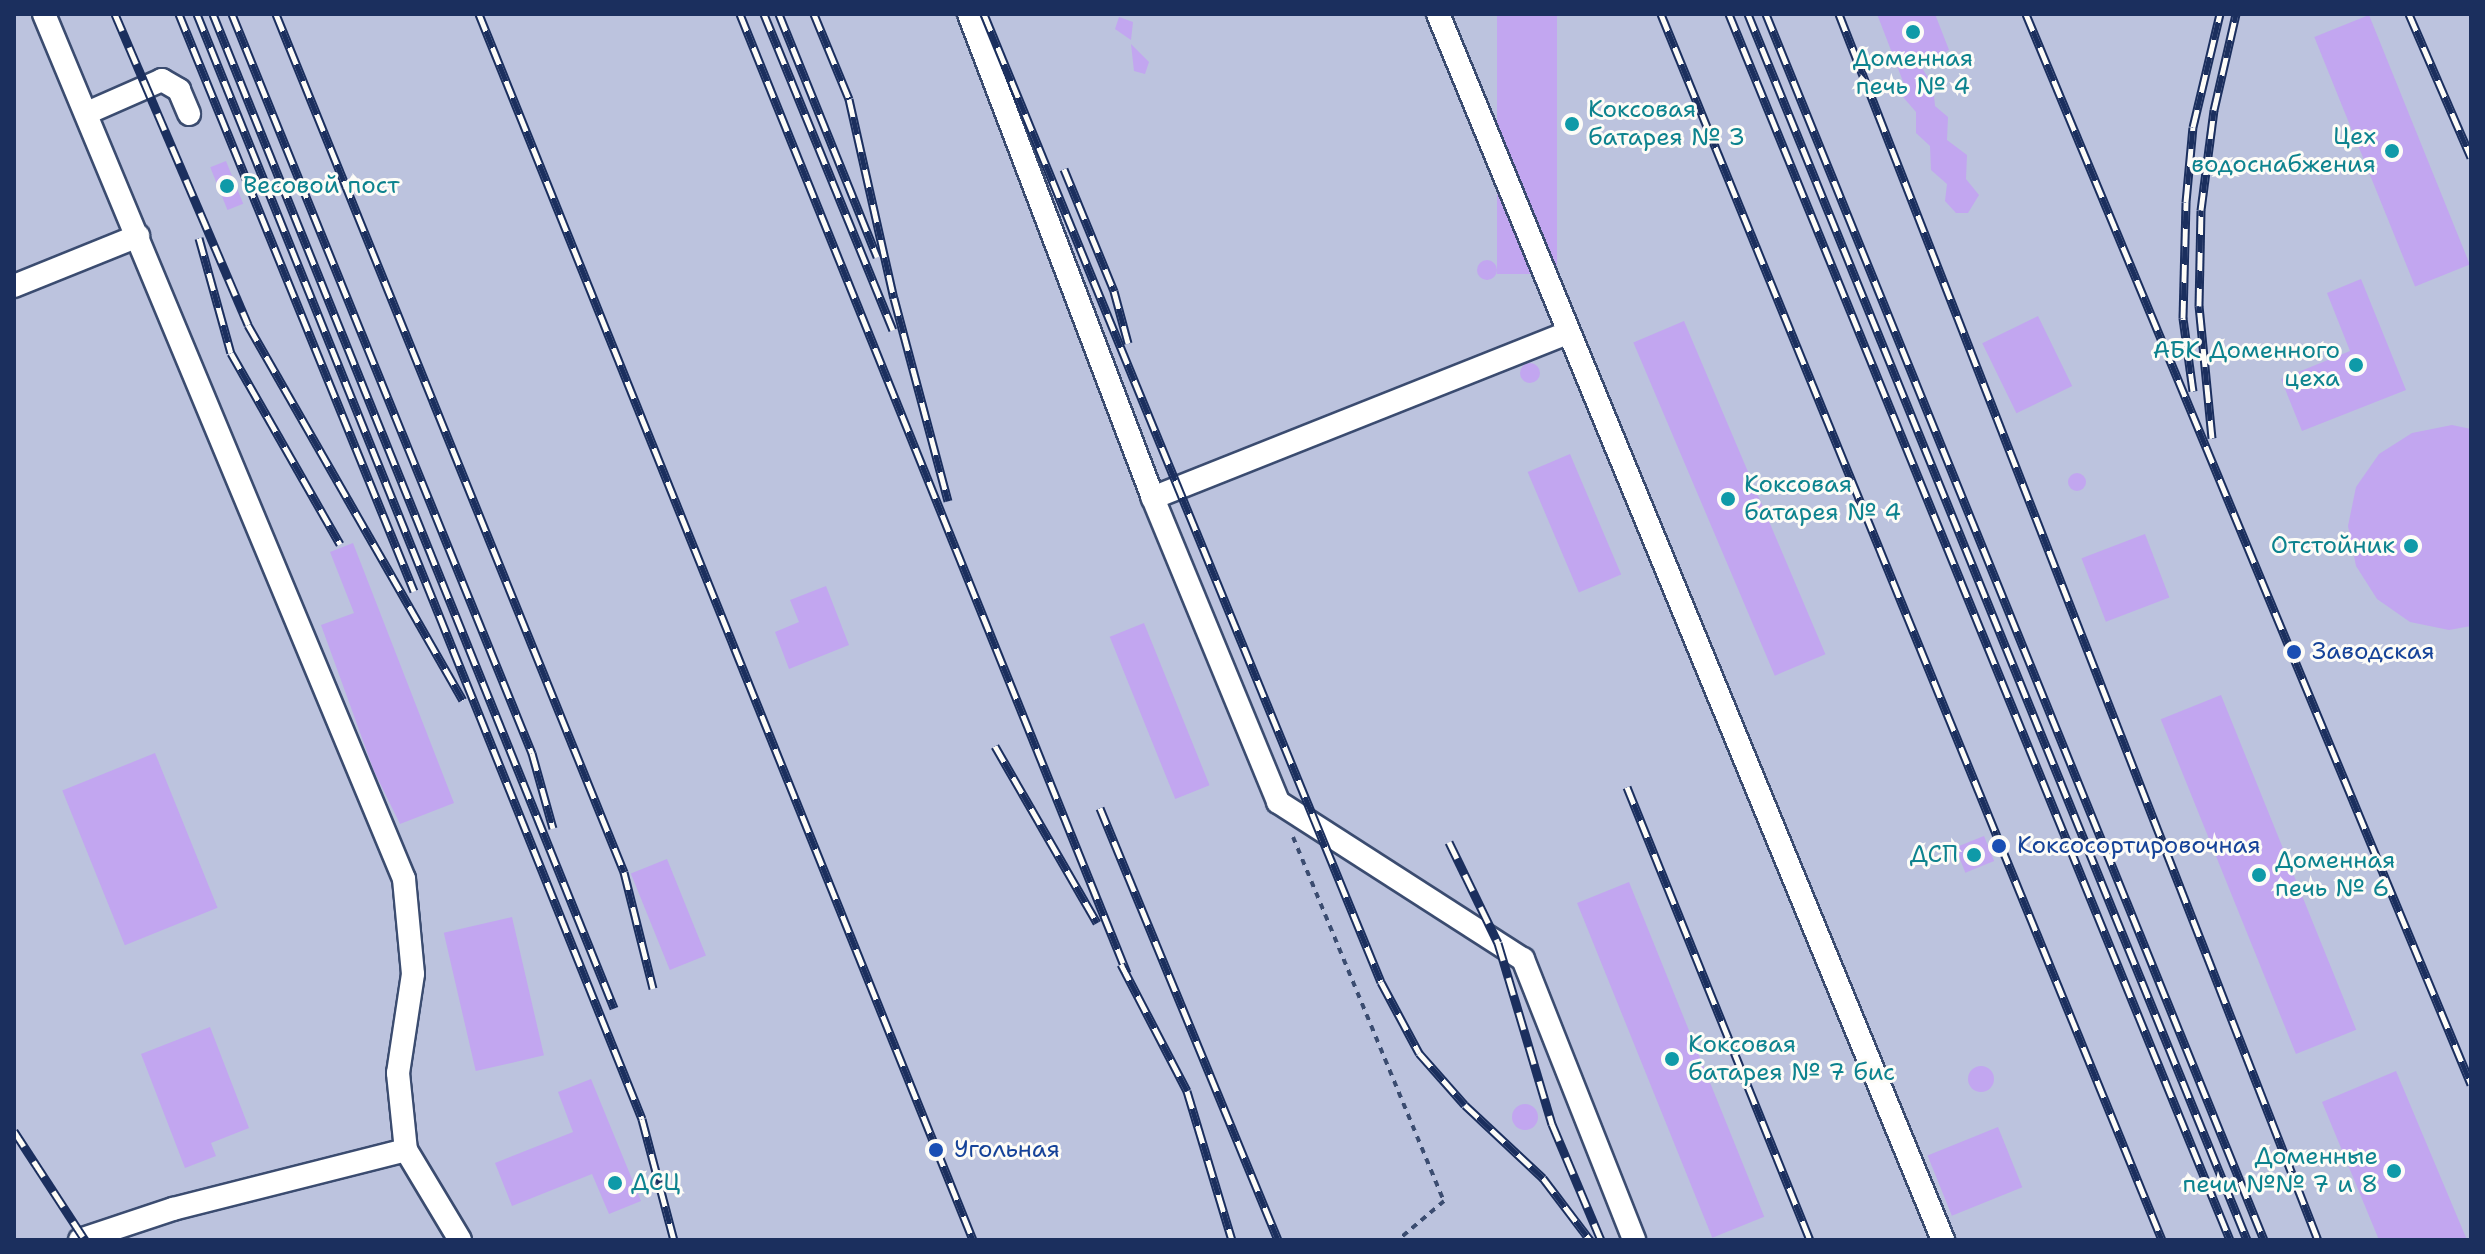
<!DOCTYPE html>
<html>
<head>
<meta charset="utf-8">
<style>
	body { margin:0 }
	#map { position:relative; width:2485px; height:1254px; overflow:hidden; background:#f2edd8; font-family:"Shantell Sans",sans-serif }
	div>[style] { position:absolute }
	.industrial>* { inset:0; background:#bcc3de; transform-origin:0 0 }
	.building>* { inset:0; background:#c2a6f0; transform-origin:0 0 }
	.round { border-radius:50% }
	.path>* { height:4px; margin-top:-2px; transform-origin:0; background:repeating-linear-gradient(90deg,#3b4c70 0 6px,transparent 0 12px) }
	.roads { filter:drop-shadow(2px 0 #3b4c70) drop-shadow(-2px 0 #3b4c70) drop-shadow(0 2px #3b4c70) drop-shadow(0 -2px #3b4c70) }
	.minor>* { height:22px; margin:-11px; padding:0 11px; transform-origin:11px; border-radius:11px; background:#fff }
	.rail>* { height:9px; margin-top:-4.5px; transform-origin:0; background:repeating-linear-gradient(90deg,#fdfcf7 0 18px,#1b2f5e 0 36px); box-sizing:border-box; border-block:2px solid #1b2f5e }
	.dots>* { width:22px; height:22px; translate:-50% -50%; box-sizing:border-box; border:4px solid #fdfcf7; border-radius:50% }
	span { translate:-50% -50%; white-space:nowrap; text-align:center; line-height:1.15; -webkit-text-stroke:6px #fdfcf7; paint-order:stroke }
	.culture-label { font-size:24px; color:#0d838f }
	.left { translate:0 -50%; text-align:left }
	.right { translate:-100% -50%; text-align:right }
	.transit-label { font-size:24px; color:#164399 }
	.frame { position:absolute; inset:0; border:16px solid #1b2f5e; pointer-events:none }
</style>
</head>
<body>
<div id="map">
	<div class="industrial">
		<i style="left:14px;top:14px;width:2457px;height:1226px"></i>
	</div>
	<div class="building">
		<i style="left:1497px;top:14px;width:60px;height:260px"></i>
		<i style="clip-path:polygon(1877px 14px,1935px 14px,1949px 50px,1920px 65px,1933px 85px,1935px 106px,1948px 117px,1947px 140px,1967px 155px,1966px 179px,1979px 195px,1968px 213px,1956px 213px,1945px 201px,1947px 184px,1931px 170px,1930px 146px,1916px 133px,1916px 112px,1903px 97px,1904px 84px)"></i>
		<i style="left:2369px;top:15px;width:269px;height:59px;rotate:68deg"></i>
		<i style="clip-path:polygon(1119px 17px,1133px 22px,1131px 40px,1115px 29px)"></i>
		<i style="clip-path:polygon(1131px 44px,1149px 62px,1145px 74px,1134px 71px)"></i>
		<i style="left:226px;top:161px;width:46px;height:17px;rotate:68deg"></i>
		<i class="round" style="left:1477px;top:260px;width:20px;height:20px"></i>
		<i style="clip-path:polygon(2361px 279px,2406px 390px,2302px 431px,2281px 379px,2350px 351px,2327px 293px)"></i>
		<i style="left:2038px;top:316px;width:78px;height:62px;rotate:64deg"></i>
		<i style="left:1684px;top:321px;width:362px;height:55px;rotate:67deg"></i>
		<i class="round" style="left:1520px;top:363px;width:20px;height:20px"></i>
		<i style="clip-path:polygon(2452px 425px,2471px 429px,2471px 626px,2449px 630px,2410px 622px,2377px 599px,2356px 566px,2348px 526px,2356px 487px,2379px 454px,2412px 433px)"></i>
		<i style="left:1570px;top:454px;width:131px;height:46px;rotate:67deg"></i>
		<i class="round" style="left:2068px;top:473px;width:18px;height:18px"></i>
		<i style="left:2145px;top:534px;width:68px;height:68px;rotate:69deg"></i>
		<i style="clip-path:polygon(353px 543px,454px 803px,400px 824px,374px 771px,321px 625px,354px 613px,330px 552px)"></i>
		<i style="clip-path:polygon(826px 586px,849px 645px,789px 669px,775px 632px,799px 622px,790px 600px)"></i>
		<i style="left:1144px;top:623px;width:175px;height:37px;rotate:68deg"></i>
		<i style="left:2221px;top:695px;width:361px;height:65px;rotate:68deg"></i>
		<i style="left:155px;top:753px;width:167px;height:100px;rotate:68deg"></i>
		<i style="left:1984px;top:836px;width:27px;height:31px;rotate:68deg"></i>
		<i style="left:667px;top:859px;width:104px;height:39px;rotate:68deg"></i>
		<i style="left:1629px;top:882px;width:361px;height:56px;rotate:68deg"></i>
		<i style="left:512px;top:917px;width:142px;height:70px;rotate:77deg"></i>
		<i style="clip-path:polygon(210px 1027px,249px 1128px,211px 1143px,216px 1156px,185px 1168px,141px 1054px)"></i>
		<i class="round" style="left:1968px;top:1066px;width:26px;height:26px"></i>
		<i style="clip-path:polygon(2396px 1071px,2467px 1240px,2379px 1240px,2322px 1102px)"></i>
		<i style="clip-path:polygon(591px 1079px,641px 1201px,609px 1214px,592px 1174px,512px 1206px,495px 1163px,573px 1132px,558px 1092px)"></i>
		<i class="round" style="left:1512px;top:1104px;width:26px;height:26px"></i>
		<i style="left:1998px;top:1127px;width:65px;height:76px;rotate:68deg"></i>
	</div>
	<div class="path">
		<i style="left:1293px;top:837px;width:394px;rotate:67.5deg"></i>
		<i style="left:1444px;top:1201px;width:60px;rotate:139.7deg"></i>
	</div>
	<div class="roads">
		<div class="minor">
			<i style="left:44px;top:14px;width:937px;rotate:67.4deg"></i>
			<i style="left:404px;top:879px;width:95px;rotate:84.6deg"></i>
			<i style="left:413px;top:974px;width:100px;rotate:98.6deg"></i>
			<i style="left:398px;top:1073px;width:77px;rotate:84.1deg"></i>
			<i style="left:406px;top:1150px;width:240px;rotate:165.8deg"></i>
			<i style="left:173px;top:1209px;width:98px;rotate:161.6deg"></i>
			<i style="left:969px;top:14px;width:518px;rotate:69.18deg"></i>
			<i style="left:1438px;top:14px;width:1326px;rotate:67.61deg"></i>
			<i style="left:87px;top:113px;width:82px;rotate:-23.7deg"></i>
			<i style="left:162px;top:80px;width:20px;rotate:30deg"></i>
			<i style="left:179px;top:90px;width:26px;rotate:67deg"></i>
			<i style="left:14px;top:286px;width:134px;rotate:-22deg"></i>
			<i style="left:1567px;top:333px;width:446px;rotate:158.3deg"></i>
			<i style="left:1153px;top:498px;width:329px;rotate:67.6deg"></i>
			<i style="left:1278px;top:802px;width:291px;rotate:32.7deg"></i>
			<i style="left:1523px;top:959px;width:302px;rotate:68.4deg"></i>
			<i style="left:406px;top:1150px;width:105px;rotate:59deg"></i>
		</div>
	</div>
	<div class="rail">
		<i style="left:115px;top:14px;width:338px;rotate:66.8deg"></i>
		<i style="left:248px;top:325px;width:432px;rotate:60.2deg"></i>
		<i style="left:179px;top:14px;width:623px;rotate:67.84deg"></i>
		<i style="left:197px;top:14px;width:1191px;rotate:68.06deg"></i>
		<i style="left:642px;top:1119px;width:125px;rotate:75.2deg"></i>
		<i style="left:213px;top:14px;width:1072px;rotate:68.03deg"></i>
		<i style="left:232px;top:14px;width:798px;rotate:67.91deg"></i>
		<i style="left:532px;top:753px;width:78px;rotate:74.4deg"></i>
		<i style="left:276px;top:14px;width:926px;rotate:67.92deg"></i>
		<i style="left:624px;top:872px;width:120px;rotate:76deg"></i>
		<i style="left:479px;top:14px;width:1322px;rotate:68.05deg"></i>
		<i style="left:740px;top:14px;width:1034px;rotate:68.02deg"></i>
		<i style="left:764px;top:14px;width:341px;rotate:67.8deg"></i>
		<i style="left:779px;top:14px;width:262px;rotate:68deg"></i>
		<i style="left:814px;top:14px;width:92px;rotate:67.6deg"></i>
		<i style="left:849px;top:99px;width:204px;rotate:77.3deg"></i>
		<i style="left:894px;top:298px;width:210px;rotate:75.1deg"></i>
		<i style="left:984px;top:14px;width:1046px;rotate:67.7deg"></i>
		<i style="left:1381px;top:982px;width:81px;rotate:61.8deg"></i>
		<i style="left:1419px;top:1053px;width:69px;rotate:48.5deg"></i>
		<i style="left:1465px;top:1105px;width:107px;rotate:43.1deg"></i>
		<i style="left:1543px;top:1178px;width:78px;rotate:52.8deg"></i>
		<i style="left:1661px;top:14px;width:1324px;rotate:67.77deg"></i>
		<i style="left:1729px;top:14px;width:1324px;rotate:67.77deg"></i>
		<i style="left:1748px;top:14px;width:1324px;rotate:67.85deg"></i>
		<i style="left:1766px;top:14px;width:1323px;rotate:67.89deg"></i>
		<i style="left:1839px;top:14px;width:1316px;rotate:68.66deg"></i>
		<i style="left:2026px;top:14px;width:1159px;rotate:67.42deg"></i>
		<i style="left:2409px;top:14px;width:156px;rotate:66.6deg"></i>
		<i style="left:1064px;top:169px;width:132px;rotate:67.7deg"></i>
		<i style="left:1114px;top:291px;width:54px;rotate:74.9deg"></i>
		<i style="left:199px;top:238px;width:119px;rotate:74.5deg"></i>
		<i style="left:231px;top:353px;width:220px;rotate:60.3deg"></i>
		<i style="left:2193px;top:391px;width:74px;rotate:-97.8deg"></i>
		<i style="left:2183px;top:318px;width:116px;rotate:-88.5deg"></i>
		<i style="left:2186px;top:202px;width:75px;rotate:-84.7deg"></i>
		<i style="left:2193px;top:127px;width:116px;rotate:-76.6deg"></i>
		<i style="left:2212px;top:438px;width:133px;rotate:-95.6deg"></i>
		<i style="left:2199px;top:306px;width:96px;rotate:-88.8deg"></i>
		<i style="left:2201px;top:210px;width:101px;rotate:-82.6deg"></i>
		<i style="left:2214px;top:110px;width:98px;rotate:-77.1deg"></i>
		<i style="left:995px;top:746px;width:204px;rotate:60deg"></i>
		<i style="left:1627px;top:787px;width:489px;rotate:68deg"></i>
		<i style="left:1100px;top:808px;width:467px;rotate:67.6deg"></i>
		<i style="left:1449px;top:842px;width:112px;rotate:64.1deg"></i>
		<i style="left:1498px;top:943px;width:189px;rotate:73.4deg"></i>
		<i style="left:1552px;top:1124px;width:126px;rotate:67.1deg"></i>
		<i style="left:1121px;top:964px;width:143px;rotate:62.5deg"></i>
		<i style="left:1187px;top:1091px;width:156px;rotate:73.2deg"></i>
		<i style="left:14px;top:1131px;width:130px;rotate:56.9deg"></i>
	</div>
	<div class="dots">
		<i style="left:1913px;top:32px;background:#0f9aa8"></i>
		<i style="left:1572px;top:124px;background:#0f9aa8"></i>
		<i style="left:2392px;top:151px;background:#0f9aa8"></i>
		<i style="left:227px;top:186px;background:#0f9aa8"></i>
		<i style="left:2356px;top:365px;background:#0f9aa8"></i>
		<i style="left:1728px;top:499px;background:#0f9aa8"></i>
		<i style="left:2411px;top:546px;background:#0f9aa8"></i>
		<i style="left:2294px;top:652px;background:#1a4fb4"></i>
		<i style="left:1999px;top:846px;background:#1a4fb4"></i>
		<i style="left:1974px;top:855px;background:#0f9aa8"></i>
		<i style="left:2259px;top:875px;background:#0f9aa8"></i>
		<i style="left:1672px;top:1059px;background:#0f9aa8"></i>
		<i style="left:936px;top:1150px;background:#1a4fb4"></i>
		<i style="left:2394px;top:1171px;background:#0f9aa8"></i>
		<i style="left:615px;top:1183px;background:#0f9aa8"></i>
	</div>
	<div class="culture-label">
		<span style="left:1913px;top:73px">Доменная<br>печь № 4</span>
		<span class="left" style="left:1588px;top:124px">Коксовая<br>батарея № 3</span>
		<span class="right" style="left:2376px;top:151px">Цех<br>водоснабжения</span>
		<span class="left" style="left:243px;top:186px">Весовой пост</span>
		<span class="right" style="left:2340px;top:365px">АБК Доменного<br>цеха</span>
		<span class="left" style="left:1744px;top:499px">Коксовая<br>батарея № 4</span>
		<span class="right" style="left:2395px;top:546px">Отстойник</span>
		<span class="right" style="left:1958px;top:855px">ДСП</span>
		<span class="left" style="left:2275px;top:875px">Доменная<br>печь № 6</span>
		<span class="left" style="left:1688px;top:1059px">Коксовая<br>батарея № 7 бис</span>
		<span class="right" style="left:2378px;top:1171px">Доменные<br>печи №№ 7 и 8</span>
		<span class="left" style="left:631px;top:1183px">ДСЦ</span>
	</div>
	<div class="transit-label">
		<span class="left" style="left:2312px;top:652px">Заводская</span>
		<span class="left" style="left:2017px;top:846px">Коксосортировочная</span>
		<span class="left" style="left:954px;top:1150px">Угольная</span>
	</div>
	<div class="frame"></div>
</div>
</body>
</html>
